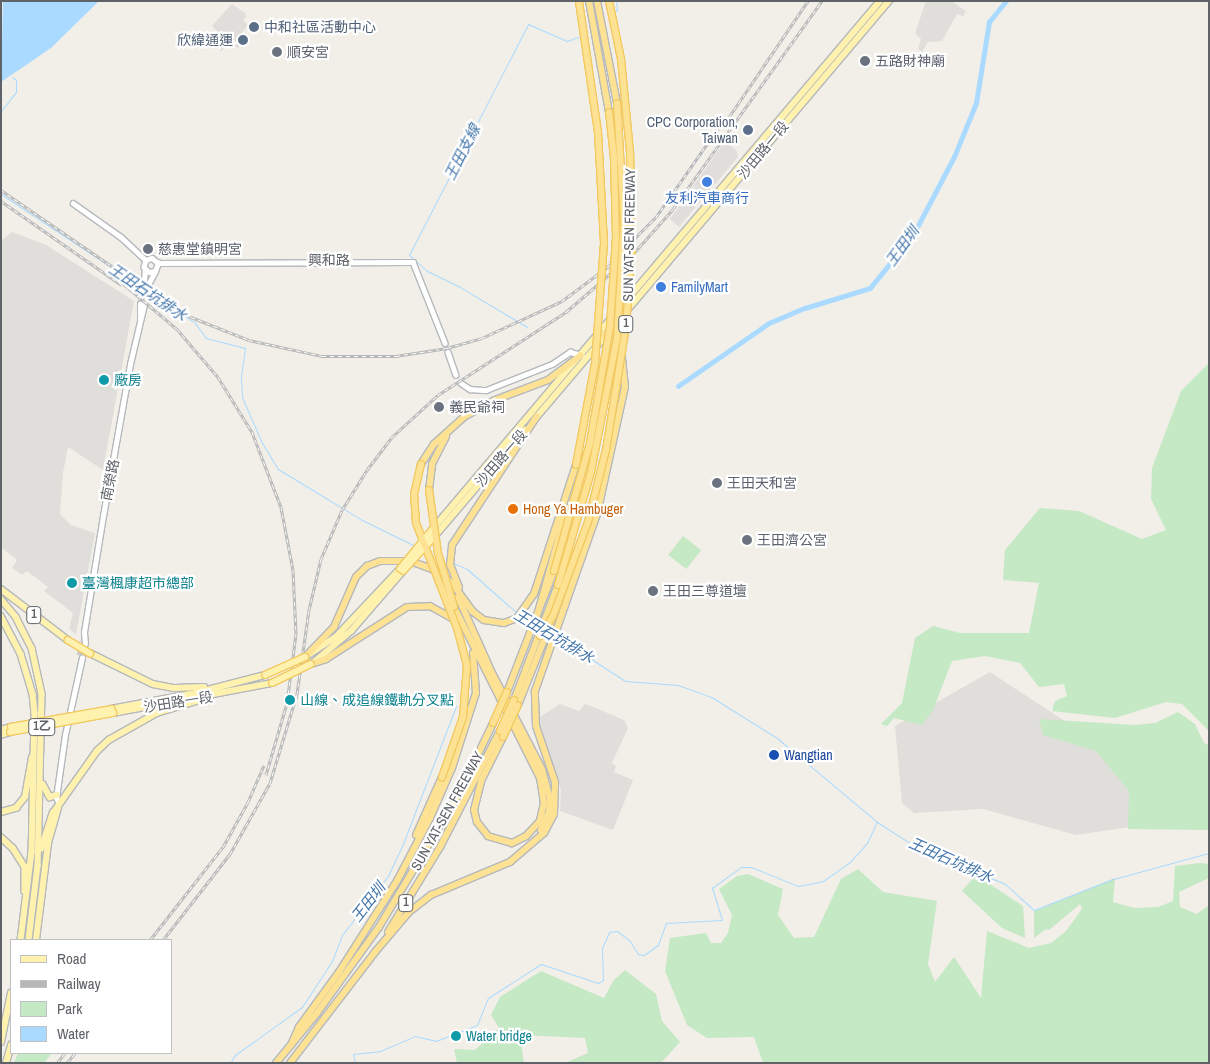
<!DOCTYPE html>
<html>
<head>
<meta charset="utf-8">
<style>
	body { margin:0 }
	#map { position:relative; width:1210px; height:1064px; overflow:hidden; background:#f1efe8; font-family:"Archivo Narrow","Noto Sans TC",sans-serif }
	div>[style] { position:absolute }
	.industrial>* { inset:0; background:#e0deda }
	.green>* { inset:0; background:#c5e8c5; transform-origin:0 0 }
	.water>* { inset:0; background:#aadaff }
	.stream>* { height:1px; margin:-0.5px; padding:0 0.5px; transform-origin:0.5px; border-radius:0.5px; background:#aadaff }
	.canal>* { height:4.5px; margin:-2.25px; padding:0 2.25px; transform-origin:2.25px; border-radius:2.25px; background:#aadaff }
	.minor-tunnel>* { height:4.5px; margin-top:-2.25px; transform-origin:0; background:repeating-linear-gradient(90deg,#ccccc8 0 4.5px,transparent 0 6.5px) }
	.roads { filter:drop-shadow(1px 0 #b5b8bc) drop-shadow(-1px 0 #b5b8bc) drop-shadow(0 1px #b5b8bc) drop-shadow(0 -1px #b5b8bc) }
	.minor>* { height:4.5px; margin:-2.25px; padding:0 2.25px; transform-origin:2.25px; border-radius:2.25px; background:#fff }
	.major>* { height:5.5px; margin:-2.75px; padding:0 2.75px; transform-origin:2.75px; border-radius:2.75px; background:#fff2af }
	.highway>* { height:6px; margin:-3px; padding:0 3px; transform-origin:3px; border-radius:3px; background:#fde293 }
	.rail>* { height:3px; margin-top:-1.5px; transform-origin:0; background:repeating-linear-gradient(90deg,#fff 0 4px,#b6b7b8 0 8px); box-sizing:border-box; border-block:1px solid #b6b7b8 }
	.bridges { filter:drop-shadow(1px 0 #f2c960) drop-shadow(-1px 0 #f2c960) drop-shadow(0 1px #f2c960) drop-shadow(0 -1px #f2c960) }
	.major-bridge>* { height:5.5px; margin:-2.75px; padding:0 2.75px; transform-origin:2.75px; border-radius:2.75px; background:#fff2af }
	.highway-bridge>* { height:6px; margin:-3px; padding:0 3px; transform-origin:3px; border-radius:3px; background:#fde293 }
	.dots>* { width:14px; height:14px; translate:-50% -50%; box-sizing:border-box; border:2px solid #fff; border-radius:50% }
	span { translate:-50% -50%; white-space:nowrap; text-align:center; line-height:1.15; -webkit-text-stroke:4.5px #fff; paint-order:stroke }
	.shield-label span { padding:1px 4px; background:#fff; border:1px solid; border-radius:4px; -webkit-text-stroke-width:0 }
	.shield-label { font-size:12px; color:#5f6368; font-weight:700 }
	.service-label { font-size:14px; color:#4e5e75 }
	.left { translate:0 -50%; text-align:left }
	.right { translate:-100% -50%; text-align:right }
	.worship-label { font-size:14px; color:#5b616d }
	.street-label { font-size:14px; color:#5f6368 }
	.shop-label { font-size:14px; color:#366cbe }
	.culture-label { font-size:14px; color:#0d838f }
	.food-label { font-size:14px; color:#c56008 }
	.transit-label { font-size:14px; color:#164399 }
	.water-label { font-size:15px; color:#4174aa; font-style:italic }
	.frame { position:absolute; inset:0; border:2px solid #5f6368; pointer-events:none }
	.legend { position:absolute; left:10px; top:939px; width:162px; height:115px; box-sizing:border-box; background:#fff; border:1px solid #bfc1c3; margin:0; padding:6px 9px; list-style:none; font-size:15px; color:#5f6368 }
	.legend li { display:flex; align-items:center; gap:10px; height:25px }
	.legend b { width:25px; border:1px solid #bfc1c3 }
</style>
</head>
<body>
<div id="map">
	<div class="industrial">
		<i style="clip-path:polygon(926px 1px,951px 1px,966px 11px,963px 16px,957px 14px,942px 41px,928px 42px,922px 52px,918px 49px,921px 39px,915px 33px)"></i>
		<i style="clip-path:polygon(232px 4px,245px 13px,246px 17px,243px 20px,248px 26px,238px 37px,243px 42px,238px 48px,230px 42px,221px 51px,215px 46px,222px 36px,212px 26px)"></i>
		<i style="clip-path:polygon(725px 141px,737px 151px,738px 157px,679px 227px,670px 219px)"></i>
		<i style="clip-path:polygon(12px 232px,46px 245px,134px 301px,103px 470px,68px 447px,63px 473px,60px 514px,71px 525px,95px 533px,76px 634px,69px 629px,73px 613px,44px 591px,48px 587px,27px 571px,22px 575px,12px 568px,17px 560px,1px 547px,1px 241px)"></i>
		<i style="clip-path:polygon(990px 672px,1130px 764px,1144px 825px,1076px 835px,983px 809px,914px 813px,902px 803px,895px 726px)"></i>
		<i style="clip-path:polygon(560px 704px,579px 711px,585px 704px,593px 707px,624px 720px,628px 728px,612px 763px,616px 766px,614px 772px,633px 780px,613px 830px,560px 811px,561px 790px,538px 718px)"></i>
	</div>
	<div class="green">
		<i style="clip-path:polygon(1208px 364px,1209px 731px,1182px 704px,1166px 702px,1115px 718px,1052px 711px,1055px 701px,1067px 696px,1064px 684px,1039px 687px,1020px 663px,985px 656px,952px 661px,933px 710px,922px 725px,894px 718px,887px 726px,881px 724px,902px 703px,915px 638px,933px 626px,960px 633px,1029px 633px,1039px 583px,1003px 580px,1005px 550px,1040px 508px,1079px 511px,1142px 539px,1166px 530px,1151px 499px,1152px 468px,1181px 391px)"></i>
		<i style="left:683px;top:536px;width:23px;height:24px;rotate:38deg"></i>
		<i style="clip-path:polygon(1178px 712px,1195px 724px,1204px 743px,1209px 745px,1209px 830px,1128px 829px,1129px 791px,1096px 751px,1043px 735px,1039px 719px,1135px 725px,1155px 723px)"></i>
		<i style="clip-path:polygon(1200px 863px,1209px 864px,1209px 878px,1179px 892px,1180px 907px,1197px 914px,1209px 905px,1209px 1063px,763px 1063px,754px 1037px,707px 1038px,687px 1025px,665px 971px,670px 938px,706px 933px,711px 943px,721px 943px,728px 933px,732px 915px,719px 889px,737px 876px,748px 874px,783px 889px,778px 915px,794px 938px,814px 937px,841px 879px,858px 869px,883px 892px,937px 901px,928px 964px,935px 982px,954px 957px,981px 998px,987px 931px,1029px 948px,1051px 943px,1066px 931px,1082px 909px,1080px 904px,1049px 930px,1046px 929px,1034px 938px,1034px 911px,1115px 878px,1113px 902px,1134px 908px,1158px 907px,1173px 901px,1175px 866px)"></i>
		<i style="clip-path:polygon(976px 875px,1023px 906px,1025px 938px,1002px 928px,962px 891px)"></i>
		<i style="clip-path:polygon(625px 970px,656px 994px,662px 1021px,680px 1042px,661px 1063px,565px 1063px,588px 1053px,585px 1038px,520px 1035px,524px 1063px,457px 1063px,454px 1049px,475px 1050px,499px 1028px,491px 1015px,500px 997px,541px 971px,604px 998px,613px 981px)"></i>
		<i style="clip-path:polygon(18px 1053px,52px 1053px,44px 1063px,14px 1063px)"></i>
	</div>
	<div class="water">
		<i style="clip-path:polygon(3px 1px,99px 1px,51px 48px,1px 82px)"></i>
	</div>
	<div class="stream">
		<i style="left:614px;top:12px;width:4px;rotate:-34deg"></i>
		<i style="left:617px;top:10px;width:9px;rotate:-96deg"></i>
		<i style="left:1px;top:111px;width:24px;rotate:-52deg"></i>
		<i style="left:16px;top:92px;width:12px;rotate:-90deg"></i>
		<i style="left:16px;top:80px;width:5px;rotate:-143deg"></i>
		<i style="left:1px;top:194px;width:233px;rotate:33.6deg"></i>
		<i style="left:195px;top:323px;width:19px;rotate:54deg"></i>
		<i style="left:206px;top:338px;width:40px;rotate:14.4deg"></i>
		<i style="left:245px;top:348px;width:29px;rotate:98deg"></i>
		<i style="left:241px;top:377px;width:20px;rotate:87deg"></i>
		<i style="left:242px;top:397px;width:48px;rotate:66.6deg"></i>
		<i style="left:261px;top:441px;width:33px;rotate:59deg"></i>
		<i style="left:278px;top:469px;width:98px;rotate:31.3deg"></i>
		<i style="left:362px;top:520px;width:59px;rotate:26.1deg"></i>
		<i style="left:527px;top:327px;width:78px;rotate:-149.2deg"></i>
		<i style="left:460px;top:287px;width:37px;rotate:-154deg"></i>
		<i style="left:427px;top:271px;width:24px;rotate:-138deg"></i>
		<i style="left:409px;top:255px;width:260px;rotate:-62.7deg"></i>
		<i style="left:528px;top:24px;width:43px;rotate:23.6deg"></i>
		<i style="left:567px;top:41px;width:15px;rotate:-20deg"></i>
		<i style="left:453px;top:563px;width:15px;rotate:23deg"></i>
		<i style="left:467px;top:569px;width:68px;rotate:41.4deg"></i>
		<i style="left:522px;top:616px;width:10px;rotate:29deg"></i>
		<i style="left:556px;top:636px;width:82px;rotate:33.1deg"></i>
		<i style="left:625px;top:681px;width:53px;rotate:4.3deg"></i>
		<i style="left:678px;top:685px;width:37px;rotate:20deg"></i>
		<i style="left:713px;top:698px;width:75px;rotate:32deg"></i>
		<i style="left:777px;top:738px;width:131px;rotate:40deg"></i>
		<i style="left:877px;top:822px;width:43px;rotate:32.6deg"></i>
		<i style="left:913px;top:845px;width:100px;rotate:23deg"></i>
		<i style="left:1005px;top:884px;width:39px;rotate:42deg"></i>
		<i style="left:1034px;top:910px;width:82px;rotate:-21.5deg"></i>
		<i style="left:1110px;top:880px;width:103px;rotate:-15.3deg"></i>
		<i style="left:230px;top:1063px;width:9px;rotate:-58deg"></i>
		<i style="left:235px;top:1055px;width:82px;rotate:-35.6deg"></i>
		<i style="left:302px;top:1007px;width:55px;rotate:-56.9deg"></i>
		<i style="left:332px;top:961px;width:28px;rotate:-69deg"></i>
		<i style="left:342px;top:935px;width:75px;rotate:-52.1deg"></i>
		<i style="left:388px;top:876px;width:38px;rotate:-65deg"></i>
		<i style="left:404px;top:841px;width:145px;rotate:-68.9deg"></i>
		<i style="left:355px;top:1063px;width:9px;rotate:-103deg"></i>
		<i style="left:353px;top:1054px;width:27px;rotate:-6deg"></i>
		<i style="left:380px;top:1051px;width:38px;rotate:-23deg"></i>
		<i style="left:415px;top:1036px;width:22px;rotate:13deg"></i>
		<i style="left:436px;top:1041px;width:44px;rotate:-21.3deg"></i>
		<i style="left:477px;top:1025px;width:29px;rotate:-68deg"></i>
		<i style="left:488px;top:998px;width:63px;rotate:-32.7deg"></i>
		<i style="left:541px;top:964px;width:60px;rotate:18.4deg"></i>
		<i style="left:598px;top:983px;width:6px;rotate:-31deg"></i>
		<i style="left:603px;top:980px;width:32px;rotate:-92deg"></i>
		<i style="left:602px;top:948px;width:17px;rotate:-66deg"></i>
		<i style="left:609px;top:932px;width:8px;rotate:-7deg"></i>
		<i style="left:617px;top:931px;width:15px;rotate:37deg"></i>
		<i style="left:629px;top:940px;width:17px;rotate:57deg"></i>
		<i style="left:638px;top:954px;width:6px;rotate:9deg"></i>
		<i style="left:644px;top:955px;width:17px;rotate:-36deg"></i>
		<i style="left:658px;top:945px;width:23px;rotate:-70deg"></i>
		<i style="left:666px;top:923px;width:56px;rotate:-3.1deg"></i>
		<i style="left:722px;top:920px;width:34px;rotate:-107deg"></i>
		<i style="left:712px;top:888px;width:36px;rotate:-36deg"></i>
		<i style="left:741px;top:867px;width:10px"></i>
		<i style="left:751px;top:867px;width:51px;rotate:22deg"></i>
		<i style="left:798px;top:886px;width:25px;rotate:-11deg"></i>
		<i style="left:823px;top:881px;width:32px;rotate:-35deg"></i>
		<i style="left:849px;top:863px;width:27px;rotate:-48deg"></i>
		<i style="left:867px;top:843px;width:23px;rotate:-65deg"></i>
	</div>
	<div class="canal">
		<i style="left:678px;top:386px;width:111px;rotate:-34.7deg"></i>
		<i style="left:769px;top:323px;width:39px;rotate:-23deg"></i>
		<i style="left:805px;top:308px;width:68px;rotate:-17.1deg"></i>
		<i style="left:870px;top:288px;width:68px;rotate:-50.9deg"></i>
		<i style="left:913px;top:235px;width:88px;rotate:-62.3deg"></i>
		<i style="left:954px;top:157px;width:58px;rotate:-67.8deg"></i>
		<i style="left:976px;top:103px;width:82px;rotate:-80.9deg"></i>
		<i style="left:989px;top:22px;width:27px;rotate:-51deg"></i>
	</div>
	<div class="minor-tunnel">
		<i style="left:140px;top:304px;width:22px;rotate:-80deg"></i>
		<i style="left:144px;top:305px;width:20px;rotate:-79deg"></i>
		<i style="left:79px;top:655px;width:14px;rotate:-78deg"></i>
	</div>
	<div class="roads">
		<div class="minor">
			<i style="left:73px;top:203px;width:59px;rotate:35.3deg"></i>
			<i style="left:121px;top:237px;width:34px;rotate:43deg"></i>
			<i style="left:146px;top:260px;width:7px;rotate:106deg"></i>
			<i style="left:144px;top:267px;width:7px;rotate:45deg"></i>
			<i style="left:149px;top:272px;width:6px;rotate:-9deg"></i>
			<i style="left:155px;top:271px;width:9px;rotate:-69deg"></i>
			<i style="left:146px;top:260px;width:6px;rotate:-18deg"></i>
			<i style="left:152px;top:258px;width:8px;rotate:40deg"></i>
			<i style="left:158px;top:263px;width:255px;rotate:-0.2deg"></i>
			<i style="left:413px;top:262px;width:87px;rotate:68.4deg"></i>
			<i style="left:144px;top:282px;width:13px;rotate:-86deg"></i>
			<i style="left:148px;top:285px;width:16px;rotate:-63deg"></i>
			<i style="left:140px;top:319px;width:15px;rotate:-90deg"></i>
			<i style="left:448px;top:352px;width:24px;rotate:71deg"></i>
			<i style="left:461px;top:383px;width:11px;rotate:34deg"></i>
			<i style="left:470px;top:389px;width:16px;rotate:4deg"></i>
			<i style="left:486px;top:390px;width:71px;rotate:-21.5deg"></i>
			<i style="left:552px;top:364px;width:22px;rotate:-34deg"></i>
			<i style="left:570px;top:352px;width:12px;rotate:14deg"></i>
			<i style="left:85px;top:644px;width:12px;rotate:-95deg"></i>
			<i style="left:84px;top:632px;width:118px;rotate:-80.7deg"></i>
			<i style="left:103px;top:516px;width:154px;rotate:-79.9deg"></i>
			<i style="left:130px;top:364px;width:61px;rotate:-76.7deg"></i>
			<i style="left:59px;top:804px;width:7px;rotate:-117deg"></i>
			<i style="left:56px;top:798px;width:64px;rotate:-81.9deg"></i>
			<i style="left:65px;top:735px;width:79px;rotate:-77.6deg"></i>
		</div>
		<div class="major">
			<i style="left:535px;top:419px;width:548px;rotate:-49.74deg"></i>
			<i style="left:432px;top:530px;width:693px;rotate:-49.74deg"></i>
			<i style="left:435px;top:536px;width:139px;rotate:-49.7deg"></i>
			<i style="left:1px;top:589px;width:84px;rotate:37.3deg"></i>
			<i style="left:1px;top:599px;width:23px;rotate:50deg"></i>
			<i style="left:16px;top:617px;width:35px;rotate:63deg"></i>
			<i style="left:32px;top:648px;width:47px;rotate:77.7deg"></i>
			<i style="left:42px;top:694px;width:172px;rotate:91.3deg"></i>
			<i style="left:38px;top:866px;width:75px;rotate:96.9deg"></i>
			<i style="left:1px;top:616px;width:43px;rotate:62.2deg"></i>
			<i style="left:21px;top:654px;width:42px;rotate:73.3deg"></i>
			<i style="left:33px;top:694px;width:19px;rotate:84deg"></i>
			<i style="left:35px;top:713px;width:139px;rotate:91.2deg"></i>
			<i style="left:32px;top:852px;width:89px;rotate:97.1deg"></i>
			<i style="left:90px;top:653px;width:70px;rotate:26.2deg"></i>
			<i style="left:153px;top:684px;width:21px;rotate:11deg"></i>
			<i style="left:174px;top:688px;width:30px;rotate:-2deg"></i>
			<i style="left:305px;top:657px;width:37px;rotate:-33deg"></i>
			<i style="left:336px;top:637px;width:93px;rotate:-46.7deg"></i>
			<i style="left:313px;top:663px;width:50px;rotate:-40.1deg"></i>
			<i style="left:351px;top:631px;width:79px;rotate:-49.1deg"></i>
			<i style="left:111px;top:709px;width:86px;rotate:-10.7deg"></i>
			<i style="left:196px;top:693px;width:71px;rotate:-14.6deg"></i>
			<i style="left:113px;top:713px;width:162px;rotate:-10.7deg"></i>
			<i style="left:1px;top:730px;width:10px;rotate:-17deg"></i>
			<i style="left:1px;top:735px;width:9px;rotate:-18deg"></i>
			<i style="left:43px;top:784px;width:15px;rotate:62deg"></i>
			<i style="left:50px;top:797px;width:7px;rotate:-16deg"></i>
			<i style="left:1px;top:812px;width:16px;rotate:-15deg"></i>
			<i style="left:16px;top:808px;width:14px;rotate:-51deg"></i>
			<i style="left:25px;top:797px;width:40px;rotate:-80deg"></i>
			<i style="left:1px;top:837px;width:16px;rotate:43deg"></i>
			<i style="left:13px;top:848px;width:22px;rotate:58deg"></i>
			<i style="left:25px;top:867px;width:24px;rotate:90deg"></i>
			<i style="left:41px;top:849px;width:38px;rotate:-72deg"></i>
			<i style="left:53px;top:813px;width:76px;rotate:-54.6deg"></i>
			<i style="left:97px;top:751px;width:16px;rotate:-43deg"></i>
			<i style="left:109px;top:740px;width:55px;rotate:-29.4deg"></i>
			<i style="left:157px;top:713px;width:55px;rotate:-16.8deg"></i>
			<i style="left:36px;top:940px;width:98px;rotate:-82.9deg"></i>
			<i style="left:48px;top:843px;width:36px;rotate:-74deg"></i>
			<i style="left:1px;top:1042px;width:50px;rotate:-78.5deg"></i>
			<i style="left:6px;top:1063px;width:19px;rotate:-74deg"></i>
		</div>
		<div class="highway">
			<i style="left:589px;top:1px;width:113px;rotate:79.8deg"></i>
			<i style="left:597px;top:1px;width:104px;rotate:78.9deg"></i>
			<i style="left:421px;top:464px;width:24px;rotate:-57deg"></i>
			<i style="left:434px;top:444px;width:40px;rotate:-42deg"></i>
			<i style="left:464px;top:417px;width:35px;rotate:-29deg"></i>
			<i style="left:495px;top:400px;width:57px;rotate:-20.7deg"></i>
			<i style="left:548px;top:380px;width:41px;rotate:-37.1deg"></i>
			<i style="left:429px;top:490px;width:26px;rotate:-83deg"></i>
			<i style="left:432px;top:464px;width:31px;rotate:-63deg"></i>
			<i style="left:459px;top:587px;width:24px;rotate:-112deg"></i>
			<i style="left:450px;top:565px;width:20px;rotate:-84deg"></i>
			<i style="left:452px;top:545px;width:154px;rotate:-56.6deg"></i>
			<i style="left:458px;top:597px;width:83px;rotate:65.9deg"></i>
			<i style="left:492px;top:673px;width:108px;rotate:62.5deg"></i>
			<i style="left:542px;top:769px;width:31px;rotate:75deg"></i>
			<i style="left:550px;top:799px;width:13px;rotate:94deg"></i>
			<i style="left:549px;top:812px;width:20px;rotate:114deg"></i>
			<i style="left:454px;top:607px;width:191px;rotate:63.3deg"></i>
			<i style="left:540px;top:778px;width:25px;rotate:81deg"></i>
			<i style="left:544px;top:803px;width:18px;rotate:103deg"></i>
			<i style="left:540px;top:821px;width:21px;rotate:133deg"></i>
			<i style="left:526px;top:836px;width:16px;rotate:153deg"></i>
			<i style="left:512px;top:843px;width:25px;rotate:-164deg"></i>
			<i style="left:488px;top:836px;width:18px;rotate:-128deg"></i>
			<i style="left:477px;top:822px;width:12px;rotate:-104deg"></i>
			<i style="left:474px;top:810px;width:32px;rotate:-76deg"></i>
			<i style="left:482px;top:779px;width:47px;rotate:-63.4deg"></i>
			<i style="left:537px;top:616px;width:112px;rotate:-74.5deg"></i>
			<i style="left:305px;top:657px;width:42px;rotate:-46deg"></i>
			<i style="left:334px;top:627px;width:55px;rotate:-66.3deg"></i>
			<i style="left:356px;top:577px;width:16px;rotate:-45deg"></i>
			<i style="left:367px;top:566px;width:14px;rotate:-21deg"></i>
			<i style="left:380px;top:561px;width:30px"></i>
			<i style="left:410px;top:561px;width:23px;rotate:20deg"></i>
			<i style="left:432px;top:569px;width:24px;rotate:35deg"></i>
			<i style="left:452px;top:583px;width:34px;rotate:54deg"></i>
			<i style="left:472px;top:611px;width:15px;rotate:37deg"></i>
			<i style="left:484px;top:620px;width:20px;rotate:9deg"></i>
			<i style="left:504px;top:623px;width:14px;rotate:-21deg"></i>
			<i style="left:517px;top:618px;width:29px;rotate:-55deg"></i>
			<i style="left:534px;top:594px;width:136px;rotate:-72deg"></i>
			<i style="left:311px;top:664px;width:16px;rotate:-18deg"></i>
			<i style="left:326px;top:659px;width:96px;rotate:-32.7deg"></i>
			<i style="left:407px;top:607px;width:23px;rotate:-2deg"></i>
			<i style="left:430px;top:606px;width:29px;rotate:29deg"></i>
			<i style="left:507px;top:692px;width:130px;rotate:-68.8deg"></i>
			<i style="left:514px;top:700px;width:123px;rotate:-69.1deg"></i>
			<i style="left:518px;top:705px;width:92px;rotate:-68.2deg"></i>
			<i style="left:416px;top:835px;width:64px;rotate:-65.9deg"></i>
			<i style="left:388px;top:932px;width:100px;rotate:-58.5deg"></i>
			<i style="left:440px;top:847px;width:131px;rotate:-62.7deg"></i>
			<i style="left:375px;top:952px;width:52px;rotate:-49.6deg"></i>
			<i style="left:409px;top:912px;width:28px;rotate:-38deg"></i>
			<i style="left:431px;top:895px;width:86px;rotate:-22.7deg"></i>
			<i style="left:510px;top:862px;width:45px;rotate:-40.5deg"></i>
			<i style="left:544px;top:833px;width:21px;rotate:-62deg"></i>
			<i style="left:554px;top:814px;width:32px;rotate:-88deg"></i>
			<i style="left:555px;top:782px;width:59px;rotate:-108.7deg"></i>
			<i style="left:536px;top:726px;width:35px;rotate:-92deg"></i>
			<i style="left:535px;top:691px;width:188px;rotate:-70.7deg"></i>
			<i style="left:597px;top:514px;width:130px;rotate:-77.6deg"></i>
			<i style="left:625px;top:387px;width:31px;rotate:-96deg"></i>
			<i style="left:622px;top:356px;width:33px;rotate:-133deg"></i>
			<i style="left:291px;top:1045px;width:20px;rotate:-66deg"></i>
			<i style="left:299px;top:1027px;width:68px;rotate:-54deg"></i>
			<i style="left:339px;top:972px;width:108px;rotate:-57.5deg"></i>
			<i style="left:397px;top:881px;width:71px;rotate:-62.4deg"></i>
			<i style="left:430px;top:818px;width:55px;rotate:-66.3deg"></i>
			<i style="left:452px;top:768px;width:79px;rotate:-72.3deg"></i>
			<i style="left:476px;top:693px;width:40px;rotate:-94.3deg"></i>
			<i style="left:276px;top:1063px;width:65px;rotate:-50.6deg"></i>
			<i style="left:317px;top:1013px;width:106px;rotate:-54.2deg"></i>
			<i style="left:379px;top:927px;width:155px;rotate:-59deg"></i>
			<i style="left:459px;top:794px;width:79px;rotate:-64.4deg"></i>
			<i style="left:290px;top:1063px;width:141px;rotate:-52.5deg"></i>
		</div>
	</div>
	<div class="rail">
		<i style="left:725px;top:123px;width:148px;rotate:-55.8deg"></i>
		<i style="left:1px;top:190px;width:182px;rotate:34.5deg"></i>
		<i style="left:151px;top:293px;width:47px;rotate:31deg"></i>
		<i style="left:191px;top:317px;width:62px;rotate:21.6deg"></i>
		<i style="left:249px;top:340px;width:75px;rotate:12.4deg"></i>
		<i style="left:322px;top:356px;width:74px"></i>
		<i style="left:396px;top:356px;width:52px;rotate:-8.9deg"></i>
		<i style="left:447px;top:348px;width:36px;rotate:-16deg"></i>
		<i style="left:482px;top:338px;width:88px;rotate:-24.8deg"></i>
		<i style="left:562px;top:301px;width:69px;rotate:-36.7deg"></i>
		<i style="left:1px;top:201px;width:147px;rotate:34.8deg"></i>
		<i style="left:610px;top:263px;width:65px;rotate:-45deg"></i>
		<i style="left:656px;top:217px;width:122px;rotate:-55deg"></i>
		<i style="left:119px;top:280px;width:76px;rotate:40.2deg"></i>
		<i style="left:177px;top:329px;width:63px;rotate:49.5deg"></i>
		<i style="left:218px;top:377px;width:65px;rotate:58.3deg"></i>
		<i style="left:252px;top:432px;width:80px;rotate:68.9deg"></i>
		<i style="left:281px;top:507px;width:64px;rotate:79.2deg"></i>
		<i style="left:293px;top:570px;width:64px;rotate:87.3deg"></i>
		<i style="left:296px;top:634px;width:70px;rotate:97.4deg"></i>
		<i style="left:287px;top:703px;width:75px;rotate:106.3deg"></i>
		<i style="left:150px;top:940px;width:118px;rotate:-51.9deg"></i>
		<i style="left:223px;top:847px;width:51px;rotate:-60.9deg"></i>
		<i style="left:248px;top:802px;width:40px;rotate:-66.6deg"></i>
		<i style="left:163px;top:940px;width:109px;rotate:-52.1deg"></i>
		<i style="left:230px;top:854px;width:81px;rotate:-60.6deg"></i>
		<i style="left:270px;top:783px;width:93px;rotate:-73.1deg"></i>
		<i style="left:297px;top:694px;width:85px;rotate:-81.9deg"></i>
		<i style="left:309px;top:610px;width:52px;rotate:-76.8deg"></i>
		<i style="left:321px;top:559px;width:53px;rotate:-66.8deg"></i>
		<i style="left:342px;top:510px;width:47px;rotate:-58deg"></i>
		<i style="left:367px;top:470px;width:41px;rotate:-52.9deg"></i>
		<i style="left:392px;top:437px;width:62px;rotate:-42.4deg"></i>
		<i style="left:438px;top:395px;width:153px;rotate:-33deg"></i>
		<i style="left:566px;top:312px;width:90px;rotate:-40.9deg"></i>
		<i style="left:634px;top:253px;width:59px;rotate:-48.4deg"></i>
		<i style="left:673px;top:209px;width:256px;rotate:-54.4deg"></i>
		<i style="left:57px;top:1063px;width:13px;rotate:-51deg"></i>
		<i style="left:67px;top:1063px;width:13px;rotate:-51deg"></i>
	</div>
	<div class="bridges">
		<div class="major-bridge">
			<i style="left:400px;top:569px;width:50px;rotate:-50.6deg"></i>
			<i style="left:403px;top:571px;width:47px;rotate:-47.6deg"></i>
			<i style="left:68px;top:640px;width:26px;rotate:31deg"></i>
			<i style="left:265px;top:675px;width:44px;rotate:-24.2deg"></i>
			<i style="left:272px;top:683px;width:43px;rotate:-26deg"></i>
			<i style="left:11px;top:727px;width:102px;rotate:-10.2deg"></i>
			<i style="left:10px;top:732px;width:105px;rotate:-10.5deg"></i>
		</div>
		<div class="highway-bridge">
			<i style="left:421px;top:464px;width:31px;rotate:103deg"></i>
			<i style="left:414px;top:494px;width:29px;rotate:86deg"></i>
			<i style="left:416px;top:523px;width:113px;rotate:68.7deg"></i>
			<i style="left:457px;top:628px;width:38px;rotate:75deg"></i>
			<i style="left:467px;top:665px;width:52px;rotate:94.4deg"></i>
			<i style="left:463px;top:717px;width:64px;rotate:109.3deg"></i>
			<i style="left:576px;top:465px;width:104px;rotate:-79.4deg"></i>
			<i style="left:595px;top:363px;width:120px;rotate:-85.7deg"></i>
			<i style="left:604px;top:243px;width:111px;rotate:-93.1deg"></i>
			<i style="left:598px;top:132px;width:132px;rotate:-98.3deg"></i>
			<i style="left:429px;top:490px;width:64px;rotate:81.9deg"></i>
			<i style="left:438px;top:553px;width:56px;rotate:73.5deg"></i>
			<i style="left:554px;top:571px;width:133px;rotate:-74.3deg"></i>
			<i style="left:590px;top:443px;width:118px;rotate:-80.2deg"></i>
			<i style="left:610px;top:327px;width:90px;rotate:-86.2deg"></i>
			<i style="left:616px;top:237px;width:79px;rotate:-91.5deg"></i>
			<i style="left:614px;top:158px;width:46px;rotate:-96.2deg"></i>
			<i style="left:558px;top:585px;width:118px;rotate:-73.7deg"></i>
			<i style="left:591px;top:472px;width:136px;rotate:-79deg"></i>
			<i style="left:617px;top:338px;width:118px;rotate:-86.6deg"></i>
			<i style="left:624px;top:220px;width:117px;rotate:-93.4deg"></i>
			<i style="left:540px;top:636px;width:24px;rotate:-57deg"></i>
			<i style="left:553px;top:616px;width:100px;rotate:-69.6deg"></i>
			<i style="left:588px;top:522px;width:74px;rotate:-76deg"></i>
			<i style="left:606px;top:450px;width:125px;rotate:-80.8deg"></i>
			<i style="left:626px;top:327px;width:83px;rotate:-85.9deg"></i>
			<i style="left:632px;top:244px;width:92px;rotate:-91.2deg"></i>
			<i style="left:630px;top:152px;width:93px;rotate:-95.5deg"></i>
			<i style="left:621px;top:59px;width:59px;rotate:-101.7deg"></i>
			<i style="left:493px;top:723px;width:34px;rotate:-66deg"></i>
			<i style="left:500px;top:731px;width:34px;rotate:-66deg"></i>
			<i style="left:503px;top:737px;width:35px;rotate:-65deg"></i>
		</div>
	</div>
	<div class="dots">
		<i style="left:254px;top:27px;background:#5c6f8a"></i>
		<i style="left:243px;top:40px;background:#5c6f8a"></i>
		<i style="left:277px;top:52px;background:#6b7280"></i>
		<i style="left:865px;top:61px;background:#6b7280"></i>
		<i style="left:748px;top:130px;background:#5c6f8a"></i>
		<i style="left:707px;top:182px;background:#3f7fe0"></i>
		<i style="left:148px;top:249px;background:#6b7280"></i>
		<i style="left:661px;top:287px;background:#3f7fe0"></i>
		<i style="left:104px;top:380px;background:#0f9aa8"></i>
		<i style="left:439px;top:407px;background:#6b7280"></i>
		<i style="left:717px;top:483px;background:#6b7280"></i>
		<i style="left:513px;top:509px;background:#e8710a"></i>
		<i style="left:747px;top:540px;background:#6b7280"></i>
		<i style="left:72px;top:583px;background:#0f9aa8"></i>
		<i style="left:653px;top:591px;background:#6b7280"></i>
		<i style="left:290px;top:700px;background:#0f9aa8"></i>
		<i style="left:774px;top:755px;background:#1a4fb4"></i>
		<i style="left:456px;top:1036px;background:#0f9aa8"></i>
	</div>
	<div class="shield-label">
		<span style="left:626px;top:324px">1</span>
		<span style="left:34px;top:615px">1</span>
		<span style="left:42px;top:727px">1乙</span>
		<span style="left:406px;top:903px">1</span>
	</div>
	<div class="service-label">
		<span class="left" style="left:264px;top:27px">中和社區活動中心</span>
		<span class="right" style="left:233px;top:40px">欣緯通運</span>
		<span class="right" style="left:738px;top:130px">CPC Corporation,<br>Taiwan</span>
	</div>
	<div class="worship-label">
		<span class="left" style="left:287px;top:52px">順安宮</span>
		<span class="left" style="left:875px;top:61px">五路財神廟</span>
		<span class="left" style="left:158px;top:249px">慈惠堂鎮明宮</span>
		<span class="left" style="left:449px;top:407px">義民爺祠</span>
		<span class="left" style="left:727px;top:483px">王田天和宮</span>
		<span class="left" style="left:757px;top:540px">王田濟公宮</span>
		<span class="left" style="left:663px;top:591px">王田三尊道壇</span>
	</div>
	<div class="street-label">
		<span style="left:763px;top:150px;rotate:-50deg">沙田路一段</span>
		<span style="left:629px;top:235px;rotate:-89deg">SUN YAT-SEN FREEWAY</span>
		<span style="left:329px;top:260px">興和路</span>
		<span style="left:501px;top:458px;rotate:-49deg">沙田路一段</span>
		<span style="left:110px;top:480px;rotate:-79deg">南榮路</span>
		<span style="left:178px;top:702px;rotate:-9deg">沙田路一段</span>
		<span style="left:447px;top:811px;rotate:-61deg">SUN YAT-SEN FREEWAY</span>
	</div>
	<div class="shop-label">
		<span style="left:707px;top:198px">友利汽車商行</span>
		<span class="left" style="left:671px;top:287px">FamilyMart</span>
	</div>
	<div class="culture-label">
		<span class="left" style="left:114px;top:380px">廠房</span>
		<span class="left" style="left:82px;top:583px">臺灣楓康超市總部</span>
		<span class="left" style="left:300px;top:700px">山線、成追線鐵軌分叉點</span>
		<span class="left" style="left:466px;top:1036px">Water bridge</span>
	</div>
	<div class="food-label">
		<span class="left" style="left:523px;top:509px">Hong Ya Hambuger</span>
	</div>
	<div class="transit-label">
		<span class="left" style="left:784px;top:755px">Wangtian</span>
	</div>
	<div class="water-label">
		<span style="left:462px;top:152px;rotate:-63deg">王田支線</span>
		<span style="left:902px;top:246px;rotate:-54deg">王田圳</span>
		<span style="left:148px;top:292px;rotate:34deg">王田石坑排水</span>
		<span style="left:554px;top:636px;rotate:31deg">王田石坑排水</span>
		<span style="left:951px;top:860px;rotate:24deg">王田石坑排水</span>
		<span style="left:368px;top:902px;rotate:-52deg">王田圳</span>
	</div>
	<div class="frame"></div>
	<ul class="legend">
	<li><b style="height:6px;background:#fff2af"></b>Road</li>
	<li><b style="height:6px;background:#b6b7b8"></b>Railway</li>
	<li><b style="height:14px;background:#c5e8c5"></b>Park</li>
	<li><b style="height:14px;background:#aadaff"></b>Water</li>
	</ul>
</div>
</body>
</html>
